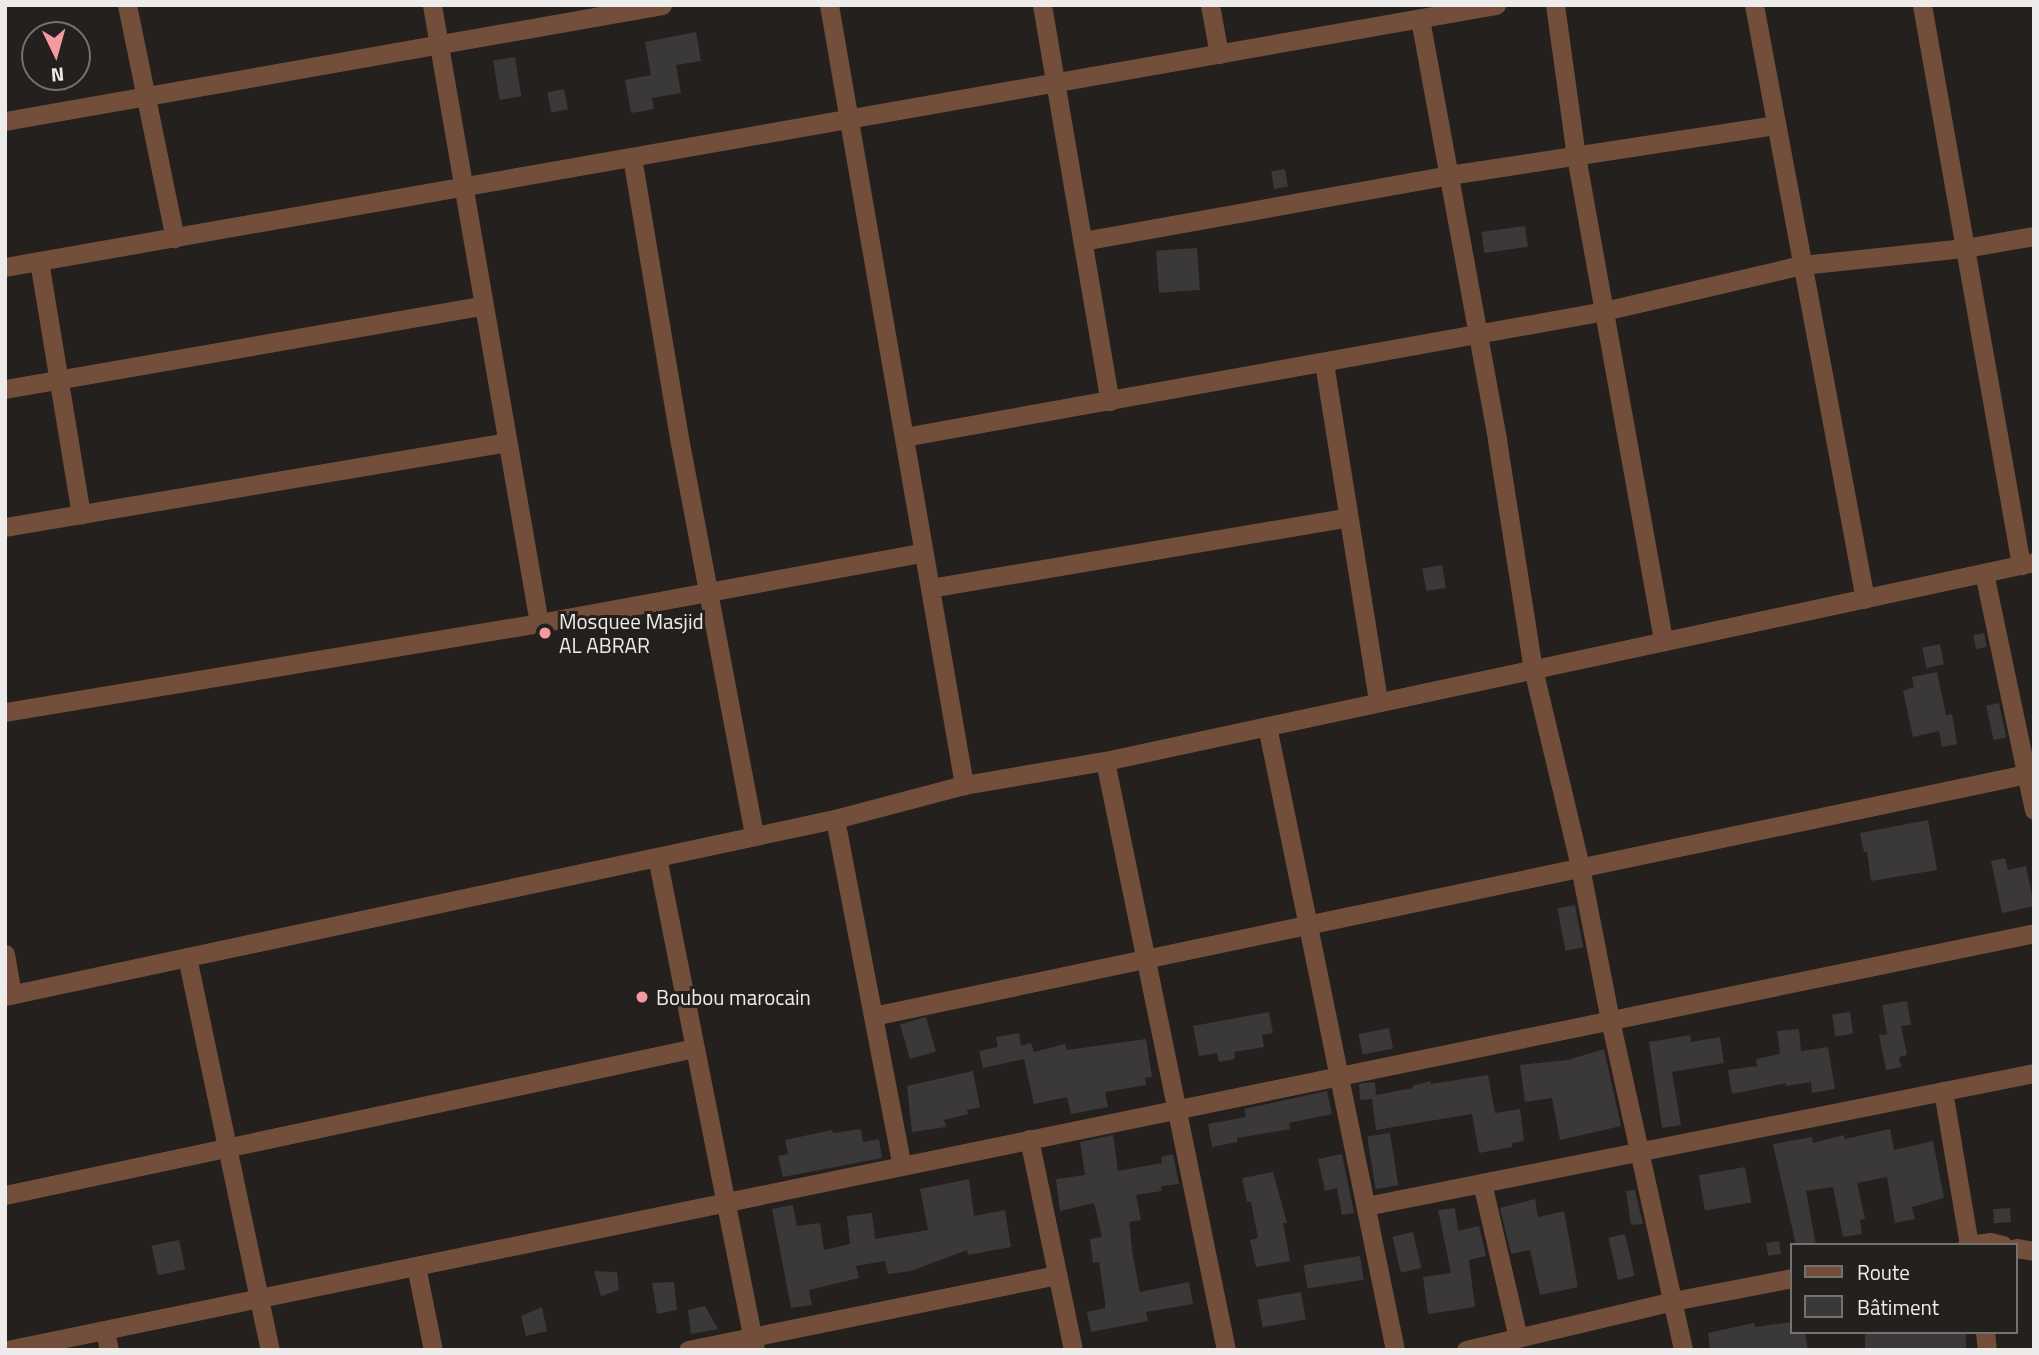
<!DOCTYPE html>
<html>
<head>
<meta charset="utf-8">
<style>
	body { margin:0 }
	#map { position:relative; width:2039px; height:1355px; overflow:hidden; background:#23201e; font-family:"Titillium Web",sans-serif }
	div>[style] { position:absolute }
	.building>* { inset:0; background:#3b3839; transform-origin:0 0 }
	.street>* { height:19px; margin:-9.5px; padding:0 9.5px; transform-origin:9.5px; border-radius:9.5px; background:#734e3b }
	.dots>* { width:19px; height:19px; translate:-50% -50%; box-sizing:border-box; border:4px solid #23201e; border-radius:50% }
	span { translate:-50% -50%; white-space:nowrap; text-align:center; line-height:1.15; -webkit-text-stroke:6px #23201e; paint-order:stroke }
	.poi-label { font-size:21px; color:#eeecea }
	.left { translate:0 -50%; text-align:left }
	.frame { position:absolute; inset:0; border:7px solid #eeecea; pointer-events:none }
	.legend { position:absolute; left:1790px; top:1243px; width:228px; height:91px; box-sizing:border-box; background:#23201e; border:2px solid #747270; margin:0; padding:9px 12px; list-style:none; font-size:21px; color:#eeecea }
	.legend li { display:flex; align-items:center; gap:14px; height:35px }
	.legend b { width:35px; border:2px solid #747270 }
	.north { position:absolute; left:21px; top:21px; width:70px; height:70px; box-sizing:border-box; background:#23201e; border:2px solid #747270; border-radius:50%; rotate:175deg; font-size:19px; font-weight:700; line-height:28px; text-align:center; color:#eeecea }
	.north::after { content:''; display:block; margin:auto; width:24px; height:32px; background:#f49aa1; clip-path:polygon(50% 0,100% 100%,50% 72%,0 100%) }
</style>
</head>
<body>
<div id="map">
	<div class="building">
		<i style="clip-path:polygon(696px 32px,701px 61px,676px 65px,681px 93px,652px 98px,654px 109px,631px 113px,625px 80px,651px 75px,645px 42px)"></i>
		<i style="left:515px;top:57px;width:40px;height:22px;rotate:81deg"></i>
		<i style="left:564px;top:89px;width:21px;height:17px;rotate:79deg"></i>
		<i style="left:1285px;top:169px;width:18px;height:14px;rotate:81deg"></i>
		<i style="left:1525px;top:226px;width:21px;height:44px;rotate:82deg"></i>
		<i style="left:1197px;top:248px;width:42px;height:41px;rotate:86deg"></i>
		<i style="left:1442px;top:565px;width:23px;height:20px;rotate:80deg"></i>
		<i style="left:1984px;top:633px;width:14px;height:11px;rotate:78deg"></i>
		<i style="left:1940px;top:644px;width:21px;height:18px;rotate:79deg"></i>
		<i style="clip-path:polygon(1937px 672px,1946px 715px,1952px 714px,1957px 744px,1942px 747px,1939px 731px,1913px 737px,1903px 691px,1914px 687px,1912px 677px)"></i>
		<i style="left:1999px;top:703px;width:35px;height:13px;rotate:78deg"></i>
		<i style="clip-path:polygon(1928px 820px,1937px 870px,1871px 881px,1867px 851px,1864px 852px,1860px 833px)"></i>
		<i style="clip-path:polygon(2005px 858px,2008px 870px,2026px 866px,2034px 906px,2002px 913px,1991px 861px)"></i>
		<i style="left:1575px;top:905px;width:43px;height:18px;rotate:79deg"></i>
		<i style="clip-path:polygon(1907px 1001px,1911px 1025px,1901px 1026px,1907px 1055px,1899px 1057px,1901px 1067px,1886px 1070px,1879px 1035px,1887px 1034px,1882px 1005px)"></i>
		<i style="clip-path:polygon(1269px 1012px,1273px 1033px,1262px 1035px,1264px 1047px,1234px 1052px,1235px 1059px,1219px 1062px,1217px 1053px,1199px 1056px,1193px 1026px)"></i>
		<i style="left:1850px;top:1012px;width:22px;height:18px;rotate:82deg"></i>
		<i style="left:926px;top:1017px;width:36px;height:27px;rotate:74deg"></i>
		<i style="left:1389px;top:1028px;width:21px;height:31px;rotate:79deg"></i>
		<i style="clip-path:polygon(1799px 1029px,1801px 1051px,1828px 1047px,1835px 1089px,1812px 1093px,1811px 1082px,1786px 1086px,1786px 1083px,1732px 1094px,1728px 1070px,1757px 1066px,1756px 1059px,1780px 1054px,1777px 1031px)"></i>
		<i style="clip-path:polygon(1019px 1033px,1021px 1046px,1031px 1043px,1034px 1052px,1065px 1044px,1067px 1050px,1146px 1039px,1152px 1077px,1145px 1078px,1146px 1085px,1105px 1092px,1108px 1107px,1071px 1114px,1067px 1097px,1034px 1104px,1024px 1059px,983px 1068px,979px 1051px,998px 1047px,996px 1037px)"></i>
		<i style="clip-path:polygon(1690px 1035px,1691px 1042px,1720px 1037px,1724px 1063px,1672px 1072px,1681px 1125px,1662px 1128px,1649px 1042px)"></i>
		<i style="clip-path:polygon(1604px 1049px,1621px 1126px,1560px 1140px,1552px 1098px,1525px 1102px,1520px 1065px,1568px 1060px)"></i>
		<i style="clip-path:polygon(973px 1071px,980px 1107px,967px 1110px,968px 1114px,944px 1120px,946px 1127px,912px 1132px,907px 1086px)"></i>
		<i style="clip-path:polygon(1488px 1075px,1495px 1113px,1520px 1109px,1524px 1141px,1512px 1143px,1512px 1147px,1479px 1153px,1472px 1114px,1376px 1130px,1372px 1099px,1360px 1100px,1359px 1084px,1364px 1083px,1375px 1082px,1376px 1095px,1413px 1088px,1412px 1086px,1431px 1081px,1431px 1084px)"></i>
		<i style="clip-path:polygon(1327px 1091px,1332px 1114px,1289px 1123px,1290px 1129px,1237px 1138px,1237px 1142px,1212px 1147px,1208px 1124px,1246px 1117px,1244px 1109px)"></i>
		<i style="clip-path:polygon(861px 1129px,863px 1142px,879px 1139px,882px 1158px,783px 1177px,778px 1156px,788px 1154px,785px 1140px,832px 1130px,833px 1133px)"></i>
		<i style="clip-path:polygon(1890px 1129px,1894px 1150px,1933px 1141px,1944px 1198px,1912px 1207px,1915px 1219px,1895px 1223px,1887px 1177px,1857px 1183px,1865px 1219px,1860px 1220px,1862px 1234px,1843px 1237px,1833px 1187px,1806px 1191px,1816px 1245px,1796px 1245px,1773px 1144px,1812px 1137px,1813px 1143px,1844px 1135px,1845px 1139px)"></i>
		<i style="left:1390px;top:1133px;width:53px;height:23px;rotate:81deg"></i>
		<i style="clip-path:polygon(1113px 1135px,1118px 1171px,1162px 1163px,1161px 1157px,1173px 1154px,1179px 1184px,1161px 1186px,1162px 1191px,1136px 1195px,1141px 1220px,1129px 1222px,1133px 1257px,1140px 1292px,1189px 1282px,1193px 1304px,1146px 1312px,1148px 1321px,1091px 1332px,1087px 1312px,1105px 1308px,1105px 1302px,1099px 1262px,1093px 1263px,1090px 1239px,1102px 1237px,1094px 1203px,1060px 1211px,1056px 1179px,1085px 1175px,1080px 1142px)"></i>
		<i style="clip-path:polygon(1342px 1154px,1354px 1213px,1342px 1215px,1337px 1188px,1325px 1191px,1318px 1159px)"></i>
		<i style="left:1745px;top:1167px;width:36px;height:47px;rotate:80deg"></i>
		<i style="clip-path:polygon(1273px 1172px,1287px 1223px,1283px 1223px,1290px 1261px,1256px 1267px,1250px 1240px,1258px 1238px,1251px 1202px,1247px 1202px,1242px 1178px)"></i>
		<i style="clip-path:polygon(969px 1179px,974px 1216px,1005px 1210px,1011px 1247px,968px 1255px,967px 1250px,911px 1271px,888px 1274px,885px 1261px,856px 1266px,859px 1278px,809px 1290px,812px 1305px,791px 1308px,772px 1209px,793px 1205px,797px 1226px,820px 1223px,824px 1250px,850px 1244px,847px 1216px,872px 1213px,875px 1239px,928px 1230px,920px 1189px)"></i>
		<i style="clip-path:polygon(1635px 1190px,1643px 1224px,1631px 1225px,1626px 1191px)"></i>
		<i style="clip-path:polygon(1535px 1199px,1538px 1217px,1564px 1211px,1578px 1287px,1540px 1295px,1530px 1250px,1511px 1254px,1500px 1208px)"></i>
		<i style="clip-path:polygon(1455px 1208px,1458px 1231px,1479px 1226px,1486px 1256px,1469px 1260px,1475px 1307px,1428px 1314px,1423px 1277px,1451px 1273px,1438px 1210px)"></i>
		<i style="left:2010px;top:1208px;width:14px;height:17px;rotate:86deg"></i>
		<i style="left:1413px;top:1232px;width:37px;height:21px;rotate:77deg"></i>
		<i style="left:1625px;top:1234px;width:43px;height:17px;rotate:77deg"></i>
		<i style="left:179px;top:1240px;width:30px;height:28px;rotate:78deg"></i>
		<i style="left:1779px;top:1241px;width:13px;height:13px;rotate:81deg"></i>
		<i style="left:1360px;top:1256px;width:24px;height:57px;rotate:81deg"></i>
		<i style="clip-path:polygon(594px 1271px,617px 1272px,619px 1290px,601px 1296px)"></i>
		<i style="clip-path:polygon(674px 1282px,677px 1310px,657px 1314px,652px 1283px)"></i>
		<i style="left:1301px;top:1292px;width:28px;height:44px;rotate:80deg"></i>
		<i style="clip-path:polygon(705px 1306px,718px 1329px,691px 1334px,688px 1310px)"></i>
		<i style="clip-path:polygon(542px 1307px,547px 1331px,526px 1336px,521px 1316px)"></i>
		<i style="clip-path:polygon(1792px 1322px,1792px 1332px,1805px 1332px,1808px 1350px,1710px 1350px,1708px 1333px,1754px 1323px,1755px 1327px)"></i>
		<i style="left:1865px;top:1332px;width:101px;height:18px"></i>
	</div>
	<div class="street">
		<i style="left:127px;top:5px;width:238px;rotate:78.4deg"></i>
		<i style="left:432px;top:5px;width:627px;rotate:80.18deg"></i>
		<i style="left:829px;top:5px;width:792px;rotate:80.18deg"></i>
		<i style="left:1042px;top:5px;width:402px;rotate:80.3deg"></i>
		<i style="left:1210px;top:5px;width:50px;rotate:79.6deg"></i>
		<i style="left:1555px;top:5px;width:152px;rotate:82.1deg"></i>
		<i style="left:1576px;top:156px;width:493px;rotate:79.8deg"></i>
		<i style="left:1754px;top:5px;width:604px;rotate:79.42deg"></i>
		<i style="left:1922px;top:5px;width:569px;rotate:79.97deg"></i>
		<i style="left:1420px;top:19px;width:428px;rotate:79.6deg"></i>
		<i style="left:1497px;top:440px;width:232px;rotate:81.1deg"></i>
		<i style="left:1533px;top:669px;width:204px;rotate:76.6deg"></i>
		<i style="left:1580px;top:867px;width:156px;rotate:78.9deg"></i>
		<i style="left:1610px;top:1020px;width:338px;rotate:77.5deg"></i>
		<i style="left:5px;top:121px;width:667px;rotate:-10.01deg"></i>
		<i style="left:632px;top:157px;width:290px;rotate:80.5deg"></i>
		<i style="left:680px;top:443px;width:400px;rotate:79.3deg"></i>
		<i style="left:1083px;top:241px;width:372px;rotate:-10.2deg"></i>
		<i style="left:1449px;top:175px;width:331px;rotate:-8.7deg"></i>
		<i style="left:39px;top:261px;width:257px;rotate:80.6deg"></i>
		<i style="left:5px;top:267px;width:1514px;rotate:-9.97deg"></i>
		<i style="left:1324px;top:363px;width:343px;rotate:80.9deg"></i>
		<i style="left:5px;top:389px;width:486px;rotate:-9.9deg"></i>
		<i style="left:904px;top:437px;width:711px;rotate:-10.2deg"></i>
		<i style="left:1604px;top:311px;width:203px;rotate:-13.1deg"></i>
		<i style="left:1802px;top:265px;width:164px;rotate:-6deg"></i>
		<i style="left:1965px;top:248px;width:70px;rotate:-9.9deg"></i>
		<i style="left:5px;top:527px;width:509px;rotate:-9.61deg"></i>
		<i style="left:1984px;top:573px;width:242px;rotate:78.1deg"></i>
		<i style="left:930px;top:588px;width:424px;rotate:-9.6deg"></i>
		<i style="left:5px;top:712px;width:541px;rotate:-9.46deg"></i>
		<i style="left:539px;top:623px;width:391px;rotate:-10.4deg"></i>
		<i style="left:1267px;top:726px;width:637px;rotate:78.41deg"></i>
		<i style="left:1105px;top:761px;width:601px;rotate:78.39deg"></i>
		<i style="left:835px;top:819px;width:353px;rotate:79.1deg"></i>
		<i style="left:657px;top:857px;width:503px;rotate:78.76deg"></i>
		<i style="left:5px;top:954px;width:41px;rotate:80.1deg"></i>
		<i style="left:187px;top:957px;width:402px;rotate:78.1deg"></i>
		<i style="left:5px;top:996px;width:849px;rotate:-12.04deg"></i>
		<i style="left:835px;top:819px;width:133px;rotate:-14.8deg"></i>
		<i style="left:964px;top:785px;width:143px;rotate:-9.7deg"></i>
		<i style="left:1105px;top:761px;width:950px;rotate:-12.09deg"></i>
		<i style="left:873px;top:1016px;width:1178px;rotate:-11.85deg"></i>
		<i style="left:1943px;top:1091px;width:156px;rotate:80.4deg"></i>
		<i style="left:1029px;top:1139px;width:216px;rotate:78.2deg"></i>
		<i style="left:1482px;top:1183px;width:159px;rotate:76.9deg"></i>
		<i style="left:5px;top:1195px;width:705px;rotate:-12.03deg"></i>
		<i style="left:1366px;top:1206px;width:681px;rotate:-11.26deg"></i>
		<i style="left:1967px;top:1245px;width:23px;rotate:-7deg"></i>
		<i style="left:1990px;top:1242px;width:13px;rotate:13deg"></i>
		<i style="left:2016px;top:1248px;width:18px;rotate:9deg"></i>
		<i style="left:416px;top:1266px;width:86px;rotate:78.6deg"></i>
		<i style="left:105px;top:1330px;width:20px;rotate:79deg"></i>
		<i style="left:1985px;top:1332px;width:18px;rotate:84deg"></i>
		<i style="left:7px;top:1350px;width:2069px;rotate:-11.62deg"></i>
		<i style="left:688px;top:1350px;width:377px;rotate:-11.5deg"></i>
		<i style="left:1466px;top:1350px;width:213px;rotate:-13.3deg"></i>
		<i style="left:1673px;top:1301px;width:121px;rotate:-10.9deg"></i>
	</div>
	<div class="dots">
		<i style="left:545px;top:633px;background:#f49aa1"></i>
		<i style="left:642px;top:997px;background:#f49aa1"></i>
	</div>
	<div class="poi-label">
		<span class="left" style="left:559px;top:633px">Mosquee Masjid<br>AL ABRAR</span>
		<span class="left" style="left:656px;top:997px">Boubou marocain</span>
	</div>
	<div class="frame"></div>
	<ul class="legend">
	<li><b style="height:9px;background:#734e3b"></b>Route</li>
	<li><b style="height:19px;background:#3b3839"></b>Bâtiment</li>
	</ul>
	<div class="north">N</div>
</div>
</body>
</html>
